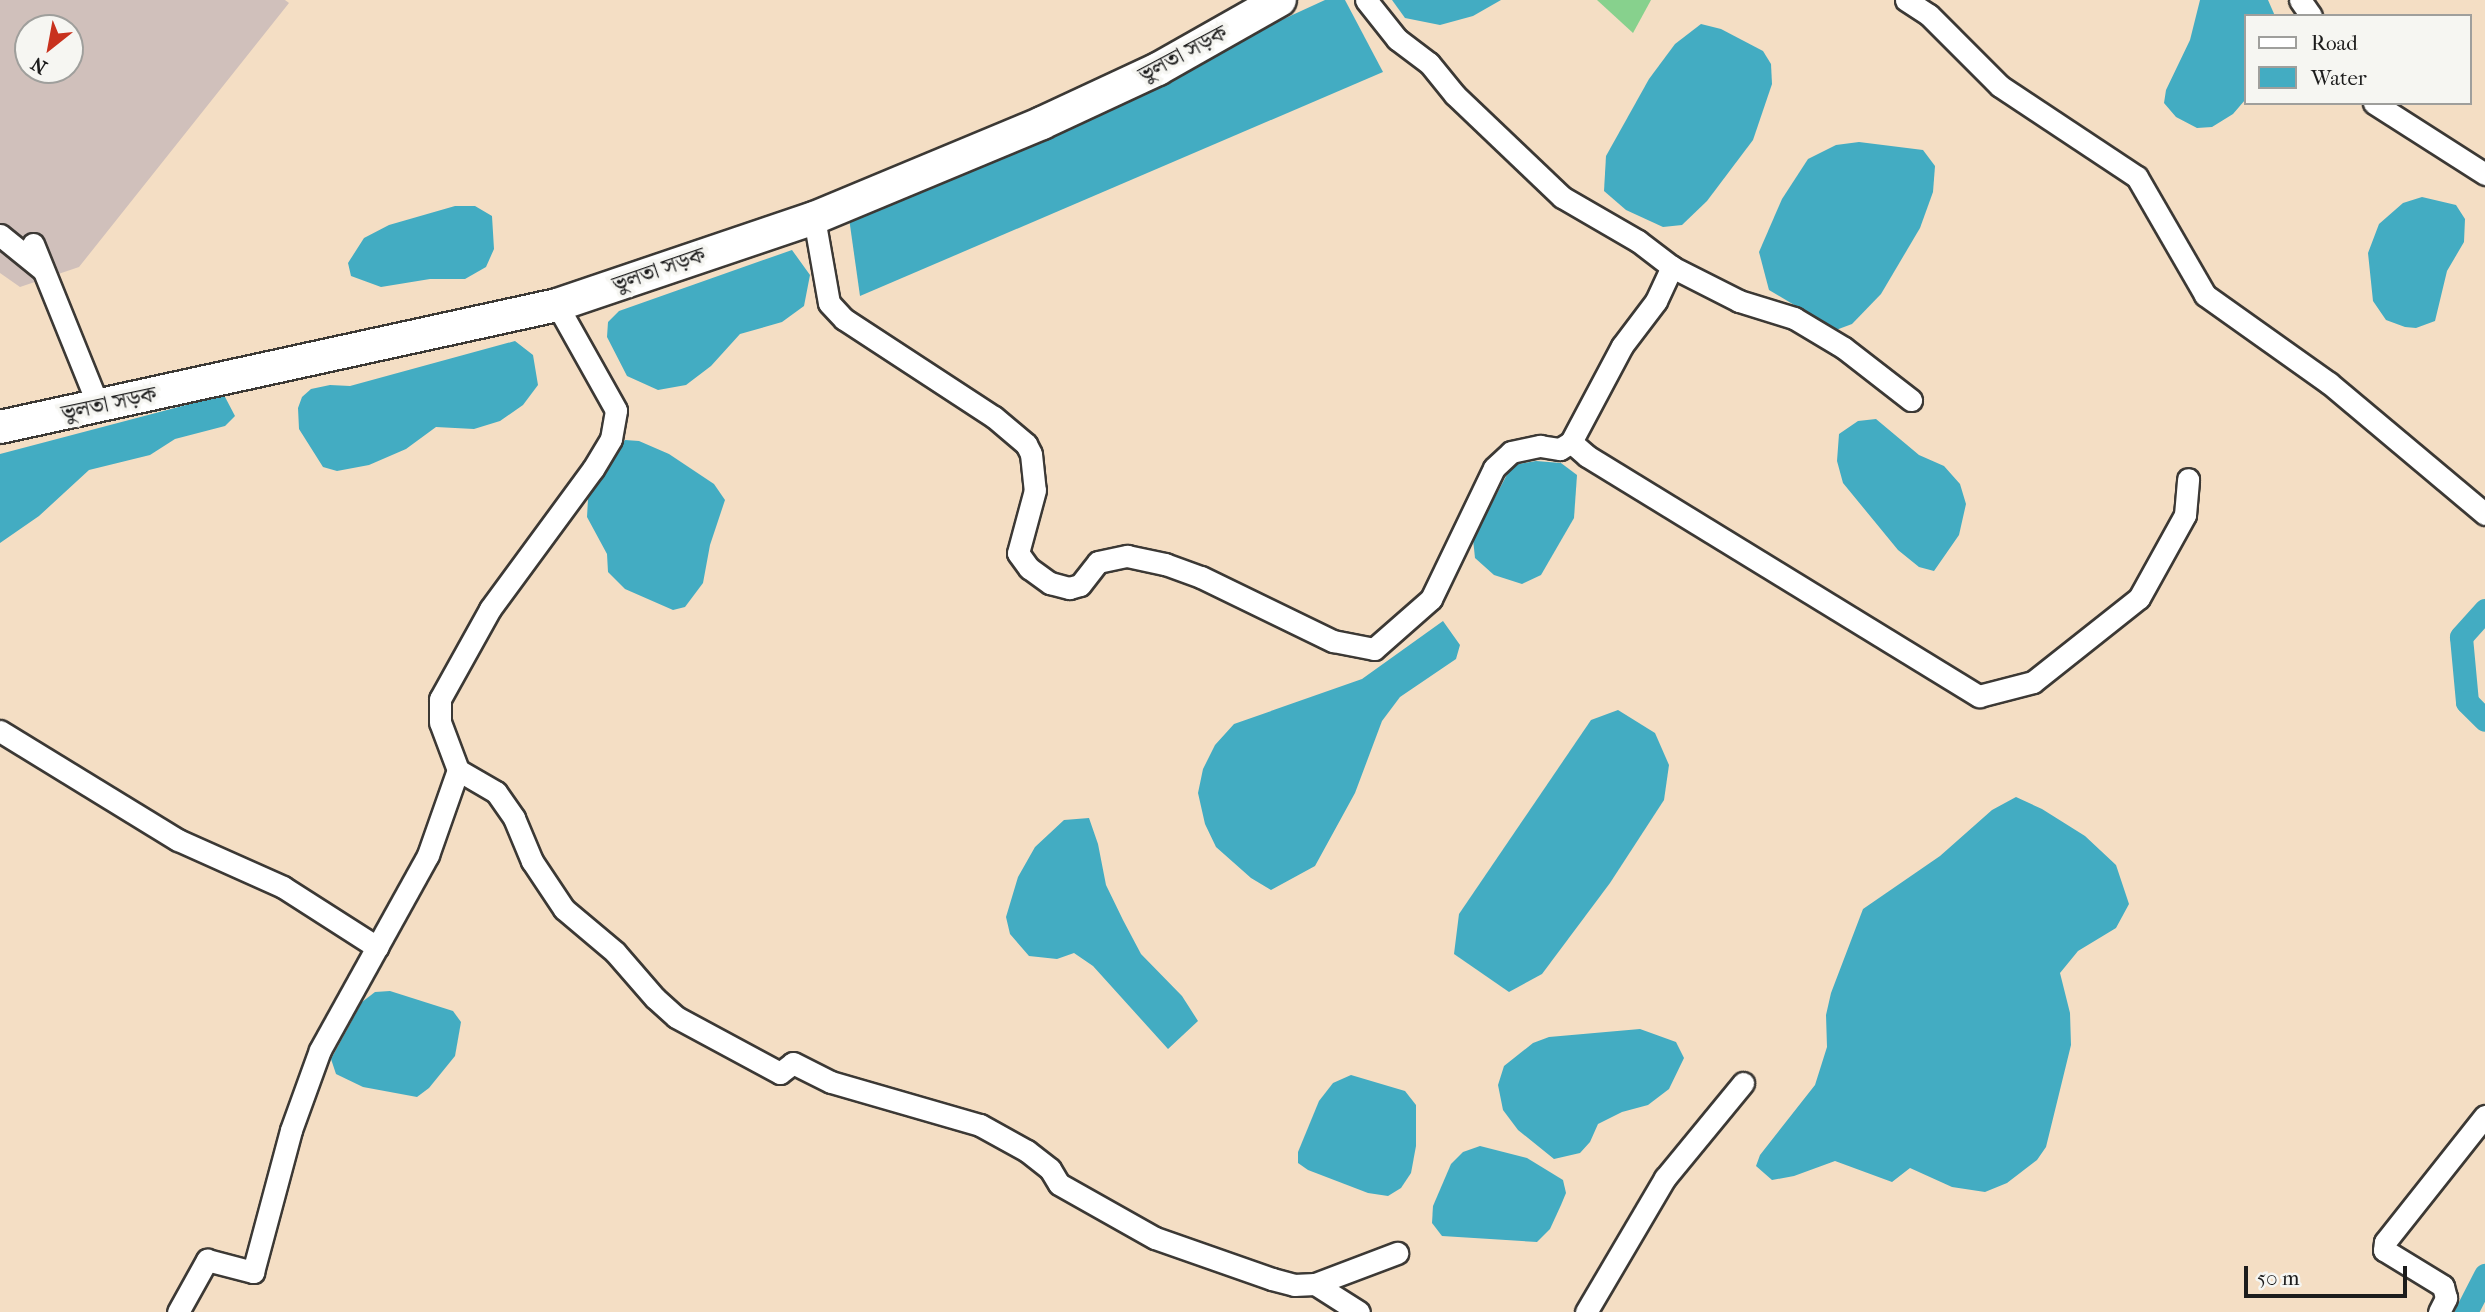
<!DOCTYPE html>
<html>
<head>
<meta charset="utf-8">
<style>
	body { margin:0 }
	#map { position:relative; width:2485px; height:1312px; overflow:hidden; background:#f4dec4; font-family:"IM FELL French Canon","Noto Serif Bengali",serif }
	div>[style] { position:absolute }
	.industrial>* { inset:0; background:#d0c0bb }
	.green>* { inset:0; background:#87d18d }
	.water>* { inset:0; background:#43acc2 }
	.canal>* { height:23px; margin:-11.5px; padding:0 11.5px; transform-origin:11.5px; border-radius:11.5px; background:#43acc2 }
	.roads { filter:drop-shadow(2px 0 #3c3935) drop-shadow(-2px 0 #3c3935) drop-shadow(0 2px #3c3935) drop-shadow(0 -2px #3c3935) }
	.minor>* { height:21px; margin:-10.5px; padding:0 10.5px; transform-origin:10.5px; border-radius:10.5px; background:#fff }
	.highway>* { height:32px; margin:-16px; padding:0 16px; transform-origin:16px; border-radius:16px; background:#fff }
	span { translate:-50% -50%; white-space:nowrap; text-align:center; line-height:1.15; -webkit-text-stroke:7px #f6f6f2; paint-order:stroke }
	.street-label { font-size:23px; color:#1c1c1c }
	.legend { position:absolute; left:2244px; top:14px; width:228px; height:91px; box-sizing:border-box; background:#f6f6f2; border:2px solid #9f9f9c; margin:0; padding:9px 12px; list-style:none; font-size:21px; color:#1c1c1c }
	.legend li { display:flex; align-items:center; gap:14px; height:35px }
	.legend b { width:35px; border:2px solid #9f9f9c }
	.north { position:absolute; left:14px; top:14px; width:70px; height:70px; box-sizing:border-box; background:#f6f6f2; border:2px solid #9f9f9c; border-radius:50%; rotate:211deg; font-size:19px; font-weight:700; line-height:28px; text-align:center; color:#1c1c1c }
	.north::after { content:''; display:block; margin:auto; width:24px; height:32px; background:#c8321e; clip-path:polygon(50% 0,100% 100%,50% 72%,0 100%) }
	.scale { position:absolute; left:2244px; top:1266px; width:163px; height:32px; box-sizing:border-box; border:4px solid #1c1c1c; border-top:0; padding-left:9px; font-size:21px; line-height:24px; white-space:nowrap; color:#1c1c1c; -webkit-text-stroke:5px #f6f6f2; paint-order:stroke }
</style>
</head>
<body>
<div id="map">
	<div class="industrial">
		<i style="clip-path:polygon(evenodd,0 0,285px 0,289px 3px,79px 267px,20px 287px,0 273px,0 0,28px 28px,70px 28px,70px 70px,28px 70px,28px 28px)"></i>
	</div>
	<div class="green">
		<i style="clip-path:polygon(1597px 0,1651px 0,1633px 33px)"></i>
	</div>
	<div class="water">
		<i style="clip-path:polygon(1325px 0,1345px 0,1383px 72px,860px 296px,849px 218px)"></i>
		<i style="clip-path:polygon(1392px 0,1501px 0,1473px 16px,1440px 25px,1405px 18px)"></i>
		<i style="clip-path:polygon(2200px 0,2268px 0,2275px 16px,2245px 16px,2245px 100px,2233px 114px,2212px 127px,2197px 128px,2176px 117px,2164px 103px,2166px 90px,2190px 40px)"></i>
		<i style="clip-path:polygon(1701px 24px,1721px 29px,1763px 51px,1771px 64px,1772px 84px,1753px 140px,1707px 201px,1682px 225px,1663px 227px,1626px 210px,1604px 191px,1606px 156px,1649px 79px,1675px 44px)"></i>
		<i style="clip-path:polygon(1859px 142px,1923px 150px,1935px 166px,1933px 192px,1920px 228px,1881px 294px,1852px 324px,1836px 330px,1769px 290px,1759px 252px,1782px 199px,1808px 159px,1836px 145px)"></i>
		<i style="clip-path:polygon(2422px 197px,2456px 205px,2465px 219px,2464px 242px,2447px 271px,2435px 321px,2416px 328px,2405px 327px,2386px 320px,2373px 301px,2368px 253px,2379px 224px,2403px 203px)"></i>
		<i style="clip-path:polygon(455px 206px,475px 206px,492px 216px,494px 249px,486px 267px,465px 279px,430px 279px,381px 287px,351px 276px,348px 263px,364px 238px,389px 225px)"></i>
		<i style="clip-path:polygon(792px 250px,810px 275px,804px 306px,782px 322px,740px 334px,711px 366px,686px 385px,658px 390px,627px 376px,607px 337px,608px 322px,619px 311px)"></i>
		<i style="clip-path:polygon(515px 341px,533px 355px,538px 385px,523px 405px,500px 421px,474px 429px,436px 427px,406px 449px,369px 465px,337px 471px,323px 467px,299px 429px,298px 408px,302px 397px,311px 389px,330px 385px,350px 386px)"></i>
		<i style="clip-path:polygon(224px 395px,235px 416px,225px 426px,175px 439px,150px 455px,89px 470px,39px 516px,0 543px,0 454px)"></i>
		<i style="clip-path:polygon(1876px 419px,1919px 455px,1944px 466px,1960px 484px,1966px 504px,1959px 535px,1934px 571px,1919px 567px,1898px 550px,1843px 483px,1837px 461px,1839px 434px,1858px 421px)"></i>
		<i style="clip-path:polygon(625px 440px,639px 441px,669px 454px,714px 484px,725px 500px,710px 545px,703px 583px,685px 607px,673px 610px,625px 589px,608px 572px,607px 554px,587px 517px,588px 499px,596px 480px)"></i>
		<i style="clip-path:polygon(1536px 461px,1561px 463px,1577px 475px,1574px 518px,1541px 575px,1522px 584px,1494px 575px,1475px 558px,1473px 539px,1512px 465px)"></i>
		<i style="clip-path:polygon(1443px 621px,1460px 645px,1456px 659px,1400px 697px,1382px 721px,1355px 793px,1315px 866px,1271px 890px,1251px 878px,1216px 847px,1205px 824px,1198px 793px,1203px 769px,1215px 745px,1234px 724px,1362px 679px)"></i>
		<i style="clip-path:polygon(1618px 710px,1655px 733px,1669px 765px,1664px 800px,1610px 883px,1542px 974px,1509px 992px,1454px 954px,1459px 914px,1591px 720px)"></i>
		<i style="clip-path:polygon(2016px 797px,2042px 809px,2085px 836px,2116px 865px,2129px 904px,2116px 928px,2078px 951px,2060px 973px,2070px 1013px,2071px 1045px,2046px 1147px,2037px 1160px,2007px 1183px,1985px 1192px,1952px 1187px,1910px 1168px,1892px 1182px,1835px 1161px,1794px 1176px,1772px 1180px,1756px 1166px,1760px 1155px,1815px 1085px,1827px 1047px,1826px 1015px,1831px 993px,1863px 909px,1940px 856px,1992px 810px)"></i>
		<i style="clip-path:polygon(1089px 818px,1098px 844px,1106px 885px,1123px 920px,1141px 954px,1182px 996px,1198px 1021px,1168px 1049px,1093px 966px,1074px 953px,1057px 959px,1029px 956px,1010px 934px,1006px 917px,1018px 877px,1035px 847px,1064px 820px)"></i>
		<i style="clip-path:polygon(390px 991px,453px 1011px,461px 1022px,455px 1056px,429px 1088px,417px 1097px,363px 1087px,336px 1074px,331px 1059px,362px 1002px,375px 992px)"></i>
		<i style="clip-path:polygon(1640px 1029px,1676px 1042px,1684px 1058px,1669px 1089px,1648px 1105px,1622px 1112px,1598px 1124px,1590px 1142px,1580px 1153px,1554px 1159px,1518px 1130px,1503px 1110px,1498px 1085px,1504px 1066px,1533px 1043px,1549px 1037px)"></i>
		<i style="clip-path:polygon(1351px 1075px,1405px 1091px,1416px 1105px,1416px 1146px,1411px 1173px,1401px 1188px,1388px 1196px,1368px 1193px,1308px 1170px,1298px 1163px,1298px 1152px,1319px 1101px,1333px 1083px)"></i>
		<i style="clip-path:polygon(1480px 1146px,1527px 1158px,1563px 1180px,1566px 1193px,1561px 1205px,1550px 1229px,1537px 1242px,1442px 1236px,1432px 1223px,1433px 1206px,1451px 1164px,1463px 1152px)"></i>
	</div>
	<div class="canal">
		<i style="left:2485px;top:610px;width:36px;rotate:132deg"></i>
		<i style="left:2461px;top:637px;width:65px;rotate:84.7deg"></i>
		<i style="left:2467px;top:702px;width:25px;rotate:45deg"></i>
		<i style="left:2466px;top:1312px;width:42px;rotate:-62.8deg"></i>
	</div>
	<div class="roads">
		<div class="minor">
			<i style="left:1366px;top:0;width:50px;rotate:51.5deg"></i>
			<i style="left:1397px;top:39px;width:40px;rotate:37deg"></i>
			<i style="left:1429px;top:63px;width:41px;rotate:50.9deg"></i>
			<i style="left:1455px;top:95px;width:148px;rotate:43.6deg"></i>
			<i style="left:1562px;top:197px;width:88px;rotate:30.1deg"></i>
			<i style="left:1638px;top:241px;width:43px;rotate:37.4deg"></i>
			<i style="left:1672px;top:267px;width:75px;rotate:26.9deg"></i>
			<i style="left:1739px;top:301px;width:58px;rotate:17.2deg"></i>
			<i style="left:1794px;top:318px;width:58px;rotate:31deg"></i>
			<i style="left:1844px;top:348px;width:85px;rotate:37.8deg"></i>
			<i style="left:1906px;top:0;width:27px;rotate:33deg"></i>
			<i style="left:1929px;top:15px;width:100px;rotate:45deg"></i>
			<i style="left:2000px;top:86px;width:164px;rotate:33.6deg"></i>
			<i style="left:2137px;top:177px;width:136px;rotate:60deg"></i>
			<i style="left:2205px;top:295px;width:152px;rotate:35.4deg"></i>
			<i style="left:2329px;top:383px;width:204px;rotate:40deg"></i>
			<i style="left:2300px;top:0;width:19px;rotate:55deg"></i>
			<i style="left:2374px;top:103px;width:132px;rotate:32.6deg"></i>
			<i style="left:814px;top:218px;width:86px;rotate:80deg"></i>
			<i style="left:829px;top:303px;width:22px;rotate:47deg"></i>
			<i style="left:844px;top:319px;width:179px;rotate:33.2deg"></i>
			<i style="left:994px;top:417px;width:42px;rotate:40.2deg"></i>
			<i style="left:1026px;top:444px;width:11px;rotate:63deg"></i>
			<i style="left:1031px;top:454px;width:36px;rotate:84deg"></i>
			<i style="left:1035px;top:490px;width:65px;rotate:105.1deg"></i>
			<i style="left:1018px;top:553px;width:19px;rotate:54deg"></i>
			<i style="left:1029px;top:568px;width:26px;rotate:36deg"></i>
			<i style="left:1050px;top:583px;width:20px;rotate:15deg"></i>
			<i style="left:1069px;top:588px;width:11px;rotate:-15deg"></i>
			<i style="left:1080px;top:585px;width:29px;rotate:-52deg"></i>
			<i style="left:1098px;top:562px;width:30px;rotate:-12deg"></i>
			<i style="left:1127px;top:556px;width:39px;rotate:12deg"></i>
			<i style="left:1165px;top:564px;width:38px;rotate:20deg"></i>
			<i style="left:1201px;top:577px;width:147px;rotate:25.9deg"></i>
			<i style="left:1333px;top:641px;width:42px;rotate:11deg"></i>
			<i style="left:1374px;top:649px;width:76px;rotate:-41.3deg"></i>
			<i style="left:1431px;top:599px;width:145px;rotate:-64.3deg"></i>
			<i style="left:1494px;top:468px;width:23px;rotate:-43deg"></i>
			<i style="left:1511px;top:452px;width:30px;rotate:-12deg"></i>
			<i style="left:1540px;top:446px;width:20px;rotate:9deg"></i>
			<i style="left:1560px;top:449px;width:13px;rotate:-32deg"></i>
			<i style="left:1571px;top:442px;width:109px;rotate:-62deg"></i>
			<i style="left:1622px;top:346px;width:56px;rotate:-52.9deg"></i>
			<i style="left:1656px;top:301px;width:38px;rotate:-65deg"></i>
			<i style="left:0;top:235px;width:54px;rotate:39deg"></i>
			<i style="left:33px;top:244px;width:176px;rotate:68deg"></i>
			<i style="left:1571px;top:442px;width:21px;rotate:41deg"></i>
			<i style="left:1587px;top:456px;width:460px;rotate:31.5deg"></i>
			<i style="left:1979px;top:696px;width:56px;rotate:-14.5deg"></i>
			<i style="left:2033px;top:682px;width:135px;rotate:-38.4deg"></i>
			<i style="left:2139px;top:598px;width:95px;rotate:-61deg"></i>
			<i style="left:2185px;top:515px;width:36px;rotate:-85deg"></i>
			<i style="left:0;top:731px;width:209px;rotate:31.5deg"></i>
			<i style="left:178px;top:840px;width:115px;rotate:24.1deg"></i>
			<i style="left:283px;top:887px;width:112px;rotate:32.6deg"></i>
			<i style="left:458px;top:770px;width:44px;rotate:30.1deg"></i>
			<i style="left:496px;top:792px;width:32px;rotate:55deg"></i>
			<i style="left:514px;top:818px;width:47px;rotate:67.3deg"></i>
			<i style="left:532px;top:861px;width:58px;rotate:56.3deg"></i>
			<i style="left:564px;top:909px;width:67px;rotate:40.1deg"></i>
			<i style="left:615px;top:952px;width:61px;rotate:49deg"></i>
			<i style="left:655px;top:998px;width:28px;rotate:42deg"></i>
			<i style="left:676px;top:1017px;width:118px;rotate:28.3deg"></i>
			<i style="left:780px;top:1073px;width:16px;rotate:-38deg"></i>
			<i style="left:793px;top:1063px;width:42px;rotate:26.6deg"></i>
			<i style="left:831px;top:1082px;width:155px;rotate:16.1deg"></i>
			<i style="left:980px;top:1125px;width:54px;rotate:29deg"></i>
			<i style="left:1027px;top:1151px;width:29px;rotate:38deg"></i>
			<i style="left:1050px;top:1169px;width:17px;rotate:59deg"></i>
			<i style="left:1059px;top:1184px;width:110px;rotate:29.4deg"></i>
			<i style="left:1155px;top:1238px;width:124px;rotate:19.3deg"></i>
			<i style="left:1272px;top:1279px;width:23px;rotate:15deg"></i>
			<i style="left:1294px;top:1285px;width:21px;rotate:-3deg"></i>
			<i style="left:1315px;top:1284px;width:88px;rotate:-20.7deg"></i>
			<i style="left:1315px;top:1284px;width:52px;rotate:32.5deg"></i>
			<i style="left:178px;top:1312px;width:60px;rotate:-60.9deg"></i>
			<i style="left:207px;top:1260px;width:48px;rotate:14.6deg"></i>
			<i style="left:253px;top:1272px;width:147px;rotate:-75deg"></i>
			<i style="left:291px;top:1130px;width:85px;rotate:-70.1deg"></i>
			<i style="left:320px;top:1050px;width:223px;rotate:-61deg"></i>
			<i style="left:428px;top:855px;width:90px;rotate:-70.6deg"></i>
			<i style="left:458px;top:770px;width:51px;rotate:-110.6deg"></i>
			<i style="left:440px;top:722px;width:23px;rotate:-90deg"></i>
			<i style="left:440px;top:699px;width:103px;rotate:-60.9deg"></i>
			<i style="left:490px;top:609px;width:174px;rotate:-53.7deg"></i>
			<i style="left:593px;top:469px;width:35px;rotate:-59deg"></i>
			<i style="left:611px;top:439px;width:29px;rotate:-80deg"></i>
			<i style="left:616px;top:410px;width:120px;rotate:-119.3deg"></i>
			<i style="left:1586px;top:1312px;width:156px;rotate:-59.5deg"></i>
			<i style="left:1665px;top:1178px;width:123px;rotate:-50.6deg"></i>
			<i style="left:2439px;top:1312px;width:16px;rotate:-63deg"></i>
			<i style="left:2446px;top:1298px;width:12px;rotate:-104deg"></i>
			<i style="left:2443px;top:1286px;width:69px;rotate:-148.6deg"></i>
			<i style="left:2384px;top:1250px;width:8px;rotate:-83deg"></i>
			<i style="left:2385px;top:1242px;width:161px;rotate:-51.6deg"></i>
		</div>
		<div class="highway">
			<i style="left:0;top:427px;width:570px;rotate:-12.35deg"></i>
			<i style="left:557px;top:305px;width:271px;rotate:-18.7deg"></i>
			<i style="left:814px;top:218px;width:247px;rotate:-22.6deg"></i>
			<i style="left:1042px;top:123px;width:128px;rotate:-25deg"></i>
			<i style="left:1158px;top:69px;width:140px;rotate:-29.5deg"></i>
		</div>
	</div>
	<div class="street-label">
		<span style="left:1183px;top:54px;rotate:-28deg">ভুলতা সড়ক</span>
		<span style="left:659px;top:270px;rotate:-19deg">ভুলতা সড়ক</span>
		<span style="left:109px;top:404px;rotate:-12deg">ভুলতা সড়ক</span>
	</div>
	<ul class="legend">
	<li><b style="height:9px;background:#fff"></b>Road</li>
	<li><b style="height:19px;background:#43acc2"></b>Water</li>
	</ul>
	<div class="north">N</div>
	<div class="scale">50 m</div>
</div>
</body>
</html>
